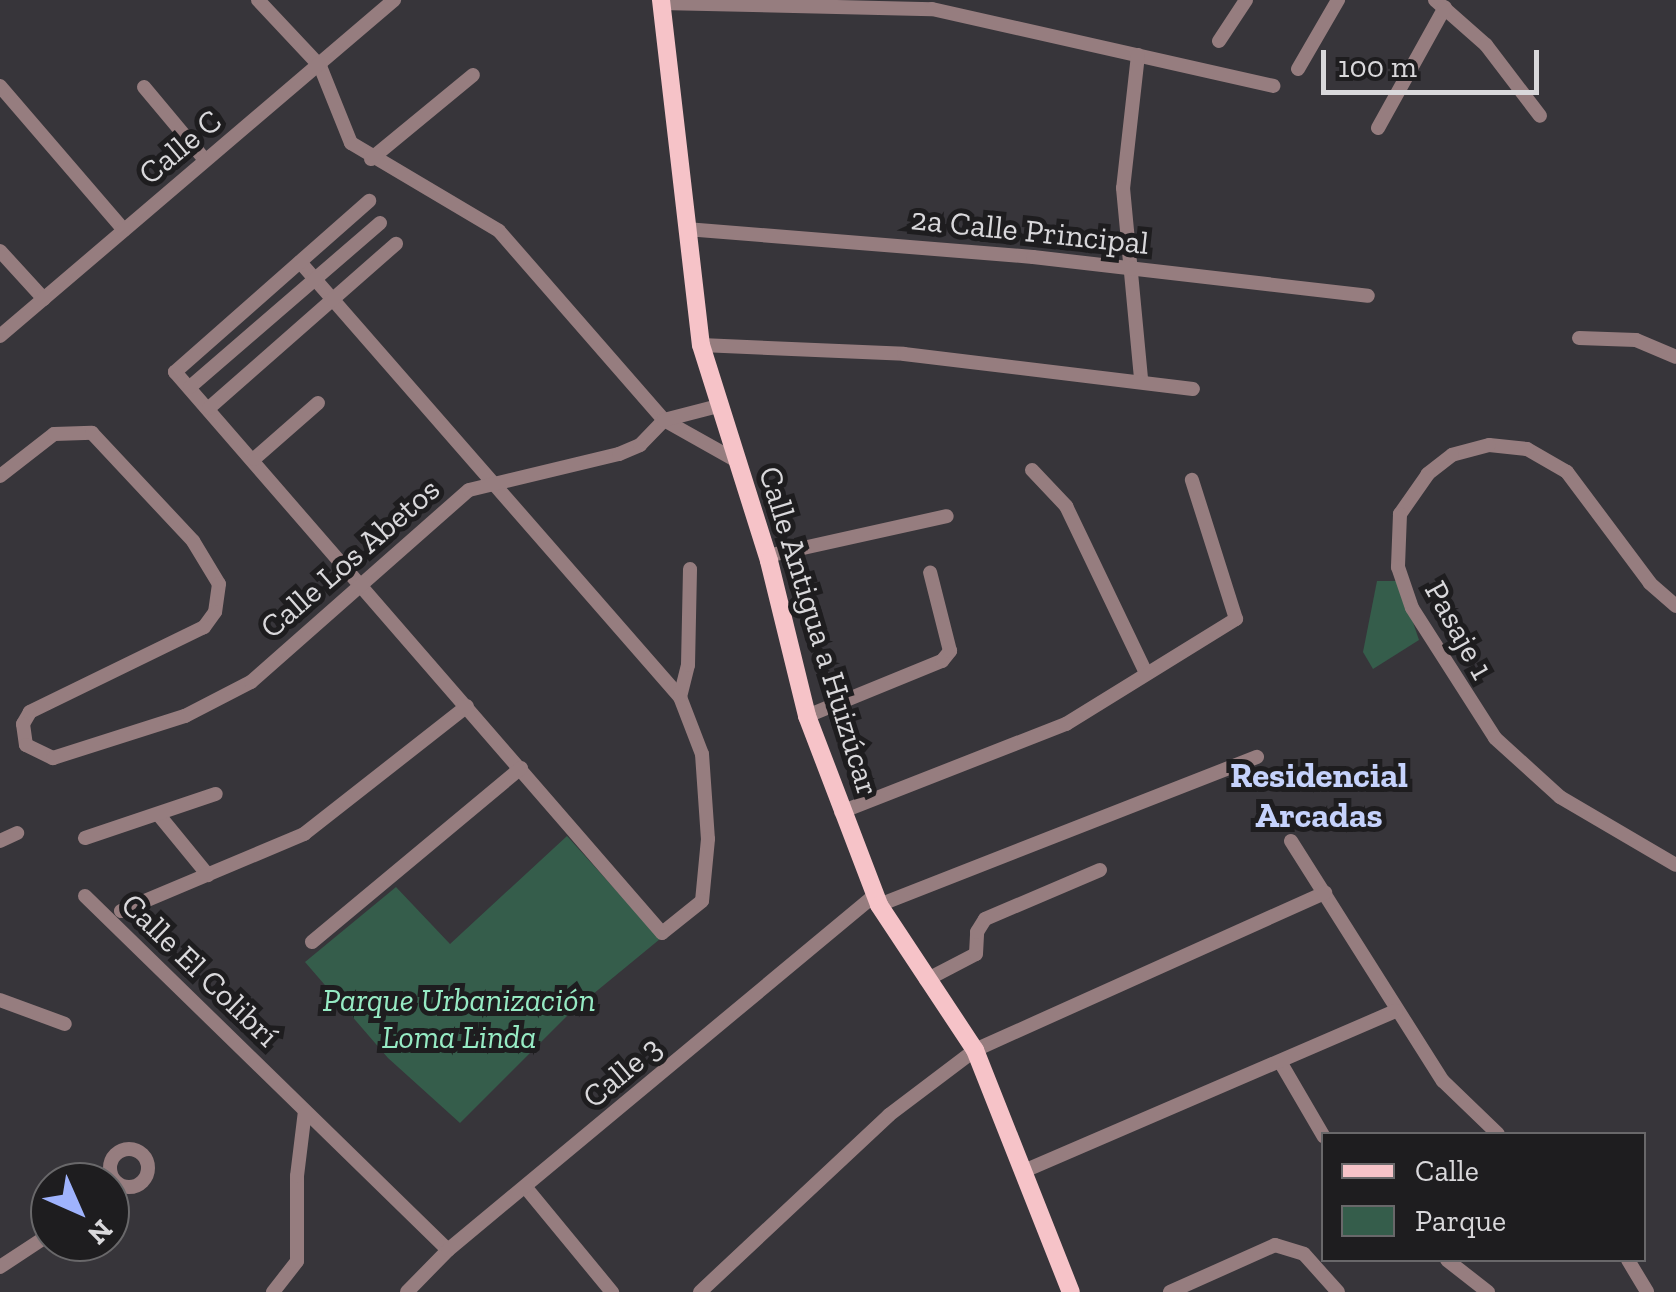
<!DOCTYPE html>
<html>
<head>
<meta charset="utf-8">
<style>
	body { margin:0 }
	#map { position:relative; width:1676px; height:1292px; overflow:hidden; background:#37353a; font-family:"Zilla Slab",serif }
	div>[style] { position:absolute }
	.green>* { inset:0; background:#355d4b }
	.minor>* { height:14px; margin:-7px; padding:0 7px; transform-origin:7px; border-radius:7px; background:#967d7f }
	.minor>.ring { margin:-7px; padding:0; box-sizing:content-box; background:none; border:14px solid #967d7f; border-radius:50% }
	.major>* { height:18px; margin:-9px; padding:0 9px; transform-origin:9px; border-radius:9px; background:#f6c3c8 }
	span { translate:-50% -50%; white-space:nowrap; text-align:center; line-height:1.15; -webkit-text-stroke:10px #1e1d1f; paint-order:stroke }
	.street-label { font-size:32px; color:#d9d8db }
	.park-label { font-size:32px; color:#96ebc4; font-style:italic }
	.neighbourhood-label { font-size:35px; color:#c5d2fc; font-weight:700 }
	.legend { position:absolute; left:1321px; top:1132px; width:325px; height:130px; box-sizing:border-box; background:#1e1d1f; border:2px solid #69686a; margin:0; padding:12px 18px; list-style:none; font-size:30px; color:#d9d8db }
	.legend li { display:flex; align-items:center; gap:20px; height:50px }
	.legend b { width:50px; border:2px solid #69686a }
	.north { position:absolute; left:30px; top:1162px; width:100px; height:100px; box-sizing:border-box; background:#1e1d1f; border:2px solid #69686a; border-radius:50%; rotate:135deg; font-size:28px; font-weight:700; line-height:40px; text-align:center; color:#d9d8db }
	.north::after { content:''; display:block; margin:auto; width:35px; height:45px; background:#9fb3fd; clip-path:polygon(50% 0,100% 100%,50% 72%,0 100%) }
	.scale { position:absolute; left:1321px; top:50px; width:218px; height:45px; box-sizing:border-box; border:5px solid #d9d8db; border-top:0; padding-left:12px; font-size:30px; line-height:35px; white-space:nowrap; color:#d9d8db; -webkit-text-stroke:8px #1e1d1f; paint-order:stroke }
</style>
</head>
<body>
<div id="map">
	<div class="green">
		<i style="clip-path:polygon(1377px 581px,1399px 581px,1419px 640px,1373px 669px,1363px 652px)"></i>
		<i style="clip-path:polygon(567px 836px,660px 939px,570px 1013px,460px 1123px,388px 1058px,305px 962px,396px 887px,450px 944px)"></i>
	</div>
	<div class="minor">
		<i style="left:258px;top:0;width:91px;rotate:46.8deg"></i>
		<i style="left:320px;top:66px;width:83px;rotate:68.1deg"></i>
		<i style="left:351px;top:143px;width:172px;rotate:30.7deg"></i>
		<i style="left:499px;top:231px;width:251px;rotate:48.9deg"></i>
		<i style="left:664px;top:420px;width:84px;rotate:29.3deg"></i>
		<i style="left:1435px;top:0;width:68px;rotate:41.4deg"></i>
		<i style="left:1486px;top:45px;width:89px;rotate:52.7deg"></i>
		<i style="left:661px;top:3px;width:271px;rotate:1.3deg"></i>
		<i style="left:932px;top:9px;width:350px;rotate:12.7deg"></i>
		<i style="left:1219px;top:41px;width:49px;rotate:-56.6deg"></i>
		<i style="left:1138px;top:55px;width:134px;rotate:96.4deg"></i>
		<i style="left:1123px;top:188px;width:191px;rotate:84.6deg"></i>
		<i style="left:1298px;top:69px;width:80px;rotate:-59.9deg"></i>
		<i style="left:0;top:86px;width:190px;rotate:49.3deg"></i>
		<i style="left:144px;top:87px;width:95px;rotate:50.1deg"></i>
		<i style="left:1378px;top:128px;width:138px;rotate:-61deg"></i>
		<i style="left:371px;top:159px;width:132px;rotate:-39.5deg"></i>
		<i style="left:686px;top:229px;width:348px;rotate:4.6deg"></i>
		<i style="left:1033px;top:257px;width:337px;rotate:6.6deg"></i>
		<i style="left:0;top:251px;width:65px;rotate:47.5deg"></i>
		<i style="left:300px;top:262px;width:578px;rotate:48.86deg"></i>
		<i style="left:680px;top:697px;width:61px;rotate:68.9deg"></i>
		<i style="left:702px;top:754px;width:85px;rotate:86deg"></i>
		<i style="left:708px;top:839px;width:62px;rotate:95.5deg"></i>
		<i style="left:702px;top:901px;width:51px;rotate:141.3deg"></i>
		<i style="left:662px;top:933px;width:743px;rotate:-130.96deg"></i>
		<i style="left:175px;top:372px;width:259px;rotate:-41.4deg"></i>
		<i style="left:0;top:336px;width:518px;rotate:-40.46deg"></i>
		<i style="left:1579px;top:338px;width:57px;rotate:2deg"></i>
		<i style="left:1636px;top:340px;width:43px;rotate:23deg"></i>
		<i style="left:701px;top:345px;width:203px;rotate:2.5deg"></i>
		<i style="left:904px;top:354px;width:291px;rotate:6.9deg"></i>
		<i style="left:190px;top:387px;width:251px;rotate:-40.8deg"></i>
		<i style="left:209px;top:408px;width:249px;rotate:-41.3deg"></i>
		<i style="left:254px;top:459px;width:85px;rotate:-41.2deg"></i>
		<i style="left:1032px;top:470px;width:50px;rotate:46.6deg"></i>
		<i style="left:1066px;top:506px;width:183px;rotate:64.4deg"></i>
		<i style="left:0;top:476px;width:68px;rotate:-37.9deg"></i>
		<i style="left:54px;top:434px;width:38px;rotate:-2deg"></i>
		<i style="left:92px;top:433px;width:148px;rotate:46.9deg"></i>
		<i style="left:193px;top:541px;width:50px;rotate:58.8deg"></i>
		<i style="left:219px;top:584px;width:28px;rotate:98deg"></i>
		<i style="left:215px;top:612px;width:19px;rotate:126deg"></i>
		<i style="left:204px;top:627px;width:194px;rotate:154deg"></i>
		<i style="left:30px;top:712px;width:14px;rotate:120deg"></i>
		<i style="left:23px;top:724px;width:21px;rotate:82deg"></i>
		<i style="left:26px;top:745px;width:30px;rotate:26deg"></i>
		<i style="left:53px;top:758px;width:139px;rotate:-17.7deg"></i>
		<i style="left:185px;top:716px;width:74px;rotate:-27.3deg"></i>
		<i style="left:251px;top:682px;width:290px;rotate:-41.4deg"></i>
		<i style="left:469px;top:490px;width:154px;rotate:-13.5deg"></i>
		<i style="left:619px;top:454px;width:23px;rotate:-23deg"></i>
		<i style="left:640px;top:445px;width:35px;rotate:-46deg"></i>
		<i style="left:664px;top:420px;width:56px;rotate:-14.5deg"></i>
		<i style="left:767px;top:556px;width:184px;rotate:-12.5deg"></i>
		<i style="left:1676px;top:606px;width:35px;rotate:-139deg"></i>
		<i style="left:1650px;top:583px;width:139px;rotate:-126.8deg"></i>
		<i style="left:1567px;top:472px;width:46px;rotate:-150.1deg"></i>
		<i style="left:1527px;top:449px;width:38px;rotate:-174deg"></i>
		<i style="left:1489px;top:445px;width:38px;rotate:165deg"></i>
		<i style="left:1452px;top:455px;width:31px;rotate:142deg"></i>
		<i style="left:1428px;top:474px;width:49px;rotate:125deg"></i>
		<i style="left:1400px;top:514px;width:53px;rotate:92.2deg"></i>
		<i style="left:1398px;top:567px;width:43px;rotate:71.1deg"></i>
		<i style="left:1412px;top:608px;width:154px;rotate:57.4deg"></i>
		<i style="left:1495px;top:738px;width:88px;rotate:42.2deg"></i>
		<i style="left:1560px;top:797px;width:134px;rotate:30.4deg"></i>
		<i style="left:680px;top:697px;width:33px;rotate:-76deg"></i>
		<i style="left:688px;top:665px;width:96px;rotate:-88.8deg"></i>
		<i style="left:807px;top:716px;width:146px;rotate:-22.2deg"></i>
		<i style="left:942px;top:661px;width:13px;rotate:-51deg"></i>
		<i style="left:950px;top:651px;width:81px;rotate:-104.2deg"></i>
		<i style="left:841px;top:812px;width:242px;rotate:-21.4deg"></i>
		<i style="left:1066px;top:724px;width:200px;rotate:-31.7deg"></i>
		<i style="left:1236px;top:619px;width:146px;rotate:-107.6deg"></i>
		<i style="left:158px;top:814px;width:79px;rotate:50.7deg"></i>
		<i style="left:85px;top:838px;width:138px;rotate:-18.6deg"></i>
		<i style="left:0;top:841px;width:19px;rotate:-25deg"></i>
		<i style="left:1291px;top:841px;width:284px;rotate:57.7deg"></i>
		<i style="left:1443px;top:1081px;width:76px;rotate:43.9deg"></i>
		<i style="left:85px;top:896px;width:507px;rotate:44.28deg"></i>
		<i style="left:879px;top:905px;width:406px;rotate:-21.4deg"></i>
		<i style="left:121px;top:911px;width:199px;rotate:-22.8deg"></i>
		<i style="left:304px;top:834px;width:207px;rotate:-38.1deg"></i>
		<i style="left:312px;top:942px;width:272px;rotate:-39.8deg"></i>
		<i style="left:926px;top:980px;width:56px;rotate:-27.5deg"></i>
		<i style="left:976px;top:954px;width:22px;rotate:-87deg"></i>
		<i style="left:977px;top:932px;width:15px;rotate:-58deg"></i>
		<i style="left:985px;top:919px;width:125px;rotate:-23.1deg"></i>
		<i style="left:0;top:1000px;width:69px;rotate:20.3deg"></i>
		<i style="left:1282px;top:1065px;width:83px;rotate:59.7deg"></i>
		<i class="ring" style="left:110px;top:1149px;width:24px;height:24px"></i>
		<i style="left:1024px;top:1171px;width:405px;rotate:-23.3deg"></i>
		<i style="left:527px;top:1189px;width:134px;rotate:50.5deg"></i>
		<i style="left:1447px;top:1260px;width:52px;rotate:38deg"></i>
		<i style="left:1628px;top:1260px;width:37px;rotate:59deg"></i>
		<i style="left:0;top:1267px;width:60px;rotate:-33.4deg"></i>
		<i style="left:273px;top:1292px;width:39px;rotate:-52deg"></i>
		<i style="left:297px;top:1261px;width:85px;rotate:-90deg"></i>
		<i style="left:297px;top:1176px;width:65px;rotate:-83deg"></i>
		<i style="left:407px;top:1292px;width:59px;rotate:-45.7deg"></i>
		<i style="left:448px;top:1250px;width:555px;rotate:-39.74deg"></i>
		<i style="left:700px;top:1292px;width:259px;rotate:-43.1deg"></i>
		<i style="left:889px;top:1115px;width:108px;rotate:-37.1deg"></i>
		<i style="left:975px;top:1050px;width:384px;rotate:-24.2deg"></i>
		<i style="left:1170px;top:1292px;width:115px;rotate:-24.1deg"></i>
		<i style="left:1275px;top:1245px;width:30px;rotate:17deg"></i>
		<i style="left:1304px;top:1254px;width:51px;rotate:48.2deg"></i>
	</div>
	<div class="major">
		<i style="left:661px;top:0;width:347px;rotate:83.4deg"></i>
		<i style="left:701px;top:345px;width:226px;rotate:72.5deg"></i>
		<i style="left:769px;top:561px;width:160px;rotate:76.2deg"></i>
		<i style="left:807px;top:716px;width:202px;rotate:69.1deg"></i>
		<i style="left:879px;top:905px;width:174px;rotate:56.5deg"></i>
		<i style="left:975px;top:1050px;width:260px;rotate:68.4deg"></i>
	</div>
	<div class="street-label">
		<span style="left:180px;top:147px;rotate:-40deg">Calle C</span>
		<span style="left:1030px;top:231px;rotate:6deg">2a Calle Principal</span>
		<span style="left:350px;top:558px;rotate:-41deg">Calle Los Abetos</span>
		<span style="left:1459px;top:630px;rotate:61deg">Pasaje 1</span>
		<span style="left:819px;top:631px;rotate:73deg">Calle Antigua a Huizúcar</span>
		<span style="left:200px;top:970px;rotate:44deg">Calle El Colibrí</span>
		<span style="left:622px;top:1072px;rotate:-40deg">Calle 3</span>
	</div>
	<div class="park-label">
		<span style="left:459px;top:1019px">Parque Urbanización<br>Loma Linda</span>
	</div>
	<div class="neighbourhood-label">
		<span style="left:1319px;top:795px">Residencial<br>Arcadas</span>
	</div>
	<ul class="legend">
	<li><b style="height:12px;background:#f6c3c8"></b>Calle</li>
	<li><b style="height:28px;background:#355d4b"></b>Parque</li>
	</ul>
	<div class="north">N</div>
	<div class="scale">100 m</div>
</div>
</body>
</html>
